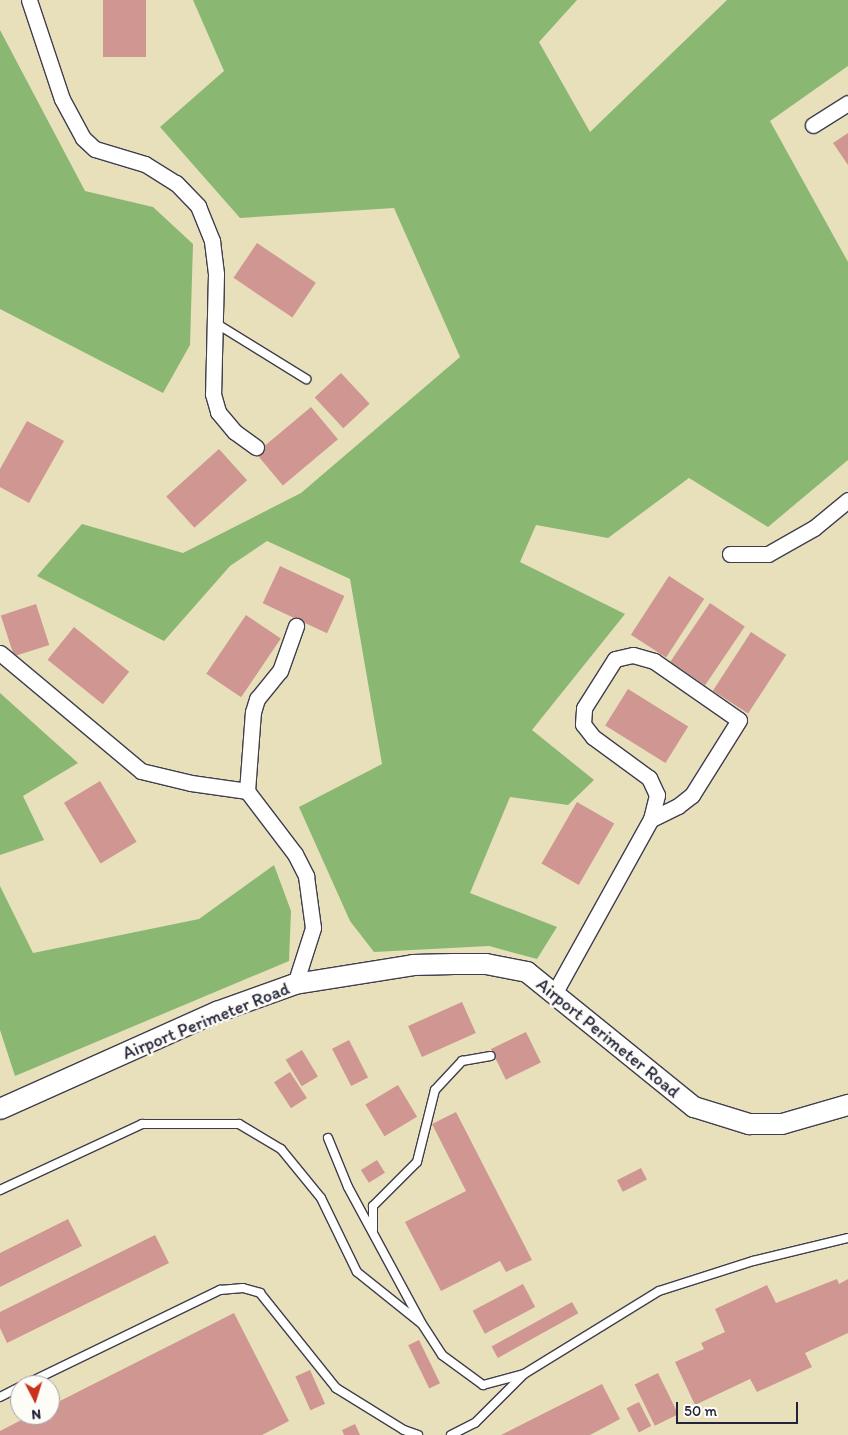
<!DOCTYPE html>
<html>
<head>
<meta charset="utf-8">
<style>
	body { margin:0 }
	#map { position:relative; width:848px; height:1435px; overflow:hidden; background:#e8e0bb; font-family:Itim,sans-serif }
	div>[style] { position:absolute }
	.forest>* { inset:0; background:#8ab872 }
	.building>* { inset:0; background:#cf9692; transform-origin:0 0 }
	.roads { filter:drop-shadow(1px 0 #403e4e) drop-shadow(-1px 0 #403e4e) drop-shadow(0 1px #403e4e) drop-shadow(0 -1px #403e4e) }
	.lane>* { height:8px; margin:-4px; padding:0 4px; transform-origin:4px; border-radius:4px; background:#fff }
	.street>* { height:15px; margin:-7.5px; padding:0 7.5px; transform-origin:7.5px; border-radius:7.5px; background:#fff }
	.secondary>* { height:20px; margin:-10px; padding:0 10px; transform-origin:10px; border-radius:10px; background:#fff }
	span { translate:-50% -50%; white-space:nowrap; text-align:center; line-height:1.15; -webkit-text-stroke:5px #fdfcf7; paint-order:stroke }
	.street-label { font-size:18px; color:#22223b }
	.north { position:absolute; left:10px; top:1375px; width:50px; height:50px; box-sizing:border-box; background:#fdfcf7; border:1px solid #a5a5ac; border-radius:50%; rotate:175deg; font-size:14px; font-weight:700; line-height:20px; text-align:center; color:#22223b }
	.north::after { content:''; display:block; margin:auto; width:18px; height:22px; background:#c8321e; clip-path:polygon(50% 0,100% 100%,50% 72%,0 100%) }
	.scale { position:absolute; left:676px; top:1402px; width:122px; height:22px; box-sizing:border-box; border:2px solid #22223b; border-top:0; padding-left:6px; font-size:15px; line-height:18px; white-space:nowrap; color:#22223b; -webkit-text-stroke:4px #fdfcf7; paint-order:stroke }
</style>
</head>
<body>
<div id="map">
	<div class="forest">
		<i style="clip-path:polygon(193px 0,577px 0,539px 42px,590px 132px,727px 0,848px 0,848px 66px,770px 121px,848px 262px,848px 460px,768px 527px,689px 478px,608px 538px,536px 525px,520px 562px,625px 614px,532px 730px,594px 780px,568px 805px,510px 797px,470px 893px,557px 927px,537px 959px,489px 946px,374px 952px,350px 921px,299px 807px,382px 764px,350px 579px,267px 541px,230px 566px,164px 641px,37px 576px,82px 524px,183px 553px,301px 493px,460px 357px,394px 208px,240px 218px,160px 127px,224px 71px)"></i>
		<i style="clip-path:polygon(0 30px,85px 191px,153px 207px,193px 244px,190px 345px,163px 393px,0 309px)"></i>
		<i style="clip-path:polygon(0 693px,78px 763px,23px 796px,44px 840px,0 855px)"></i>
		<i style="clip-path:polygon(274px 865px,291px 911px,289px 961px,15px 1076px,0 1030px,0 886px,33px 953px,199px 919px)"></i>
	</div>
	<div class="building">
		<i style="left:103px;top:0;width:43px;height:57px"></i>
		<i style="clip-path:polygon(848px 133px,848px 165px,833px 143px)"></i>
		<i style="left:257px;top:243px;width:71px;height:42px;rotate:34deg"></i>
		<i style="left:341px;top:373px;width:42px;height:36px;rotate:47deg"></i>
		<i style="left:311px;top:407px;width:42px;height:72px;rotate:50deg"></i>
		<i style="clip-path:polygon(27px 421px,64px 441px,29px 503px,0 487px,0 469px)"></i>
		<i style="left:219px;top:449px;width:42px;height:71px;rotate:48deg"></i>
		<i style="left:280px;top:566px;width:71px;height:41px;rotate:25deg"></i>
		<i style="left:669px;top:576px;width:42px;height:70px;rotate:33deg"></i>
		<i style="left:710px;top:603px;width:42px;height:71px;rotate:34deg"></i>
		<i style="left:36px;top:604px;width:43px;height:37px;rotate:72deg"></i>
		<i style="left:246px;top:615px;width:42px;height:71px;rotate:34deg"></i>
		<i style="left:74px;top:627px;width:71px;height:42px;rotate:39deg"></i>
		<i style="left:751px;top:632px;width:42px;height:70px;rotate:33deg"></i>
		<i style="left:628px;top:689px;width:71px;height:43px;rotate:32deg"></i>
		<i style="left:100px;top:781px;width:71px;height:42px;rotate:59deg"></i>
		<i style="left:577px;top:802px;width:43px;height:71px;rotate:30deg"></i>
		<i style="left:462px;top:1002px;width:34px;height:59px;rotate:66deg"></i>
		<i style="left:526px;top:1032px;width:34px;height:39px;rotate:64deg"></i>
		<i style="left:349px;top:1040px;width:42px;height:19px;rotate:63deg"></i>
		<i style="left:302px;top:1050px;width:31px;height:19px;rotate:59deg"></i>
		<i style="left:290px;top:1072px;width:31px;height:19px;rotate:57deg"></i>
		<i style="left:398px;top:1085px;width:37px;height:38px;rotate:59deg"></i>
		<i style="clip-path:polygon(456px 1112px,532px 1260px,506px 1272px,500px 1261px,441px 1291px,405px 1222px,466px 1191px,432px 1124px)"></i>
		<i style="left:377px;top:1160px;width:15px;height:19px;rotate:58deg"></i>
		<i style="left:641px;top:1168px;width:13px;height:27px;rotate:63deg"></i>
		<i style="clip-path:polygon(68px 1219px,82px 1246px,0 1287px,0 1253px)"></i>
		<i style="clip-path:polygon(155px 1235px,169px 1263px,7px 1343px,0 1328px,0 1312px)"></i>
		<i style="clip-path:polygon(837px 1279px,839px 1284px,848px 1279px,848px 1333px,805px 1353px,812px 1367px,757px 1392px,750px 1379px,695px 1405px,675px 1362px,704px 1349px,701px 1343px,725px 1332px,715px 1309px,767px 1285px,776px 1303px)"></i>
		<i style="left:523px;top:1284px;width:26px;height:57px;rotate:62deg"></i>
		<i style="left:572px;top:1302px;width:13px;height:92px;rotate:61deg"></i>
		<i style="clip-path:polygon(234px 1313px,289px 1421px,262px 1435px,0 1435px,0 1431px,31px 1415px,50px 1415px,50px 1406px)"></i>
		<i style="left:419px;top:1340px;width:48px;height:12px;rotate:64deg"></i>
		<i style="left:310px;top:1370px;width:37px;height:16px;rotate:66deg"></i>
		<i style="left:658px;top:1373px;width:46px;height:26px;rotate:64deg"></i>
		<i style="clip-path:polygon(602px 1384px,620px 1419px,590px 1435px,501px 1435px)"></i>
		<i style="left:639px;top:1402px;width:27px;height:14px;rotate:63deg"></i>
		<i style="clip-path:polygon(355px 1424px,360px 1435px,344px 1435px,342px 1430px)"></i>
	</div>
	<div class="roads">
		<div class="lane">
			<i style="left:217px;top:324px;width:105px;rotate:31.7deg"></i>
			<i style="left:328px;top:1138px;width:53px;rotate:67.8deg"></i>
			<i style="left:348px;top:1187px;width:153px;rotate:61.6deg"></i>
			<i style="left:0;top:1190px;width:157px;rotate:-24.9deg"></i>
			<i style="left:142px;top:1124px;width:97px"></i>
			<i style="left:239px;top:1124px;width:49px;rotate:30.8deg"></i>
			<i style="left:281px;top:1149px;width:63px;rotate:50.8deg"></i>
			<i style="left:321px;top:1198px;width:82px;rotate:64.1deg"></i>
			<i style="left:357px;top:1272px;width:83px;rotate:38.7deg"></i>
			<i style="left:422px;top:1324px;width:37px;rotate:57deg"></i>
			<i style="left:442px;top:1355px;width:51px;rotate:36.2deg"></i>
			<i style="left:483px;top:1385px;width:42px;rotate:-15deg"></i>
			<i style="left:373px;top:1230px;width:24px;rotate:-90deg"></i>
			<i style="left:373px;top:1206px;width:62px;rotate:-45deg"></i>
			<i style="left:417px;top:1162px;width:74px;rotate:-76deg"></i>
			<i style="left:435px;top:1090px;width:40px;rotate:-47deg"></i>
			<i style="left:462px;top:1061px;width:29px;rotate:-10deg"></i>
			<i style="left:24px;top:1385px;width:218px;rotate:-25.9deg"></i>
			<i style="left:220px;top:1290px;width:23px;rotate:-5deg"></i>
			<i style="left:243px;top:1288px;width:18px;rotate:16deg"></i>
			<i style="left:260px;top:1293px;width:122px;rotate:51.3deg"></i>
			<i style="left:336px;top:1388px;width:80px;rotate:31.7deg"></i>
			<i style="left:404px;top:1430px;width:15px;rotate:20deg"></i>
			<i style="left:0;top:1397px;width:22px;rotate:-27deg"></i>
			<i style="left:451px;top:1435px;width:27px;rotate:-27deg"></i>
			<i style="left:475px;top:1423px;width:69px;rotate:-45deg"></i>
			<i style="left:524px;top:1374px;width:158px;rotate:-31.6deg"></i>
			<i style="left:659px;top:1291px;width:99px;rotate:-17.7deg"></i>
			<i style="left:753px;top:1261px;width:98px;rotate:-13.6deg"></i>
		</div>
		<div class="street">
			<i style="left:29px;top:0;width:104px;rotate:71.6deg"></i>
			<i style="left:62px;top:99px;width:44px;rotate:61.7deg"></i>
			<i style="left:83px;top:138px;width:16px;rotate:43deg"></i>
			<i style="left:95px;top:149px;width:52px;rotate:16.7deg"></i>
			<i style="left:145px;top:164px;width:36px;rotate:32deg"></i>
			<i style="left:176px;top:183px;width:32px;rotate:46deg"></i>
			<i style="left:198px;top:206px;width:38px;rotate:68deg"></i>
			<i style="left:212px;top:241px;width:33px;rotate:83deg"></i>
			<i style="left:216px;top:274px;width:120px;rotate:91.4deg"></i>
			<i style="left:213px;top:394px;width:19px;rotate:74deg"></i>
			<i style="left:218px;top:412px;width:26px;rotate:50deg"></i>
			<i style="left:235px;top:432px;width:26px;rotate:36deg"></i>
			<i style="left:813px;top:125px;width:41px;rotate:-32.2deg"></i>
			<i style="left:730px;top:554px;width:38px"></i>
			<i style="left:768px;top:554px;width:53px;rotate:-29.5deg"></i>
			<i style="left:814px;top:528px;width:44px;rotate:-39.5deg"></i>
			<i style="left:0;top:653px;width:184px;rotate:39.9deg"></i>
			<i style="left:141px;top:771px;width:51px;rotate:13.5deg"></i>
			<i style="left:191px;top:783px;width:57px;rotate:8.1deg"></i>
			<i style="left:247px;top:791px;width:79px;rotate:52.7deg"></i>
			<i style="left:295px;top:854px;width:25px;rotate:63deg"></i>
			<i style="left:306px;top:876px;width:52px;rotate:82.3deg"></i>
			<i style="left:313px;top:928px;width:59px;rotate:107.8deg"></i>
			<i style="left:247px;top:791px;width:79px;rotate:-85.7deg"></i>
			<i style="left:253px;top:712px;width:14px;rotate:-73deg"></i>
			<i style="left:257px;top:699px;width:36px;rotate:-51deg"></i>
			<i style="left:280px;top:671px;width:48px;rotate:-70.4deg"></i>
			<i style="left:555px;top:992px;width:198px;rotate:-61deg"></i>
			<i style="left:651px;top:819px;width:25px;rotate:-76deg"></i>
			<i style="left:657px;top:795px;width:19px;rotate:-115deg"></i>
			<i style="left:649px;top:778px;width:69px;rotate:-143.8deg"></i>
			<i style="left:593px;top:737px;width:16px;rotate:-128deg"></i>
			<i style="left:583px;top:724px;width:16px;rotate:-86deg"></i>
			<i style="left:584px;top:708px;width:58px;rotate:-57.7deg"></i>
			<i style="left:615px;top:659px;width:18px;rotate:-13deg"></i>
			<i style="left:633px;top:655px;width:22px;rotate:16deg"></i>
			<i style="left:654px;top:661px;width:103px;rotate:34.8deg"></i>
			<i style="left:739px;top:720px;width:89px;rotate:122.1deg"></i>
			<i style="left:692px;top:795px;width:18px;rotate:142deg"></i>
			<i style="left:678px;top:806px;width:30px;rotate:154deg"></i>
		</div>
		<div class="secondary">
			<i style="left:0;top:1109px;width:238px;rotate:-24.1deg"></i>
			<i style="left:217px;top:1012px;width:83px;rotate:-19.7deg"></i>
			<i style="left:295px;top:984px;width:120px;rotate:-9.1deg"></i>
			<i style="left:413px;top:965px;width:41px;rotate:-1.4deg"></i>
			<i style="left:454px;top:964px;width:32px"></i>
			<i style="left:486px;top:964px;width:42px;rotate:11deg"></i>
			<i style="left:527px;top:972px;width:215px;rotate:39deg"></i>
			<i style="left:694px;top:1107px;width:58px;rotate:17.2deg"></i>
			<i style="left:749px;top:1124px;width:33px"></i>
			<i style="left:782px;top:1124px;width:69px;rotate:-16.1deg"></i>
		</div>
	</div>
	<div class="street-label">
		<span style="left:206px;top:1021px;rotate:-22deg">Airport Perimeter Road</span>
		<span style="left:608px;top:1038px;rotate:39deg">Airport Perimeter Road</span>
	</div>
	<div class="north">N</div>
	<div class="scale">50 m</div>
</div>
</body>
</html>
